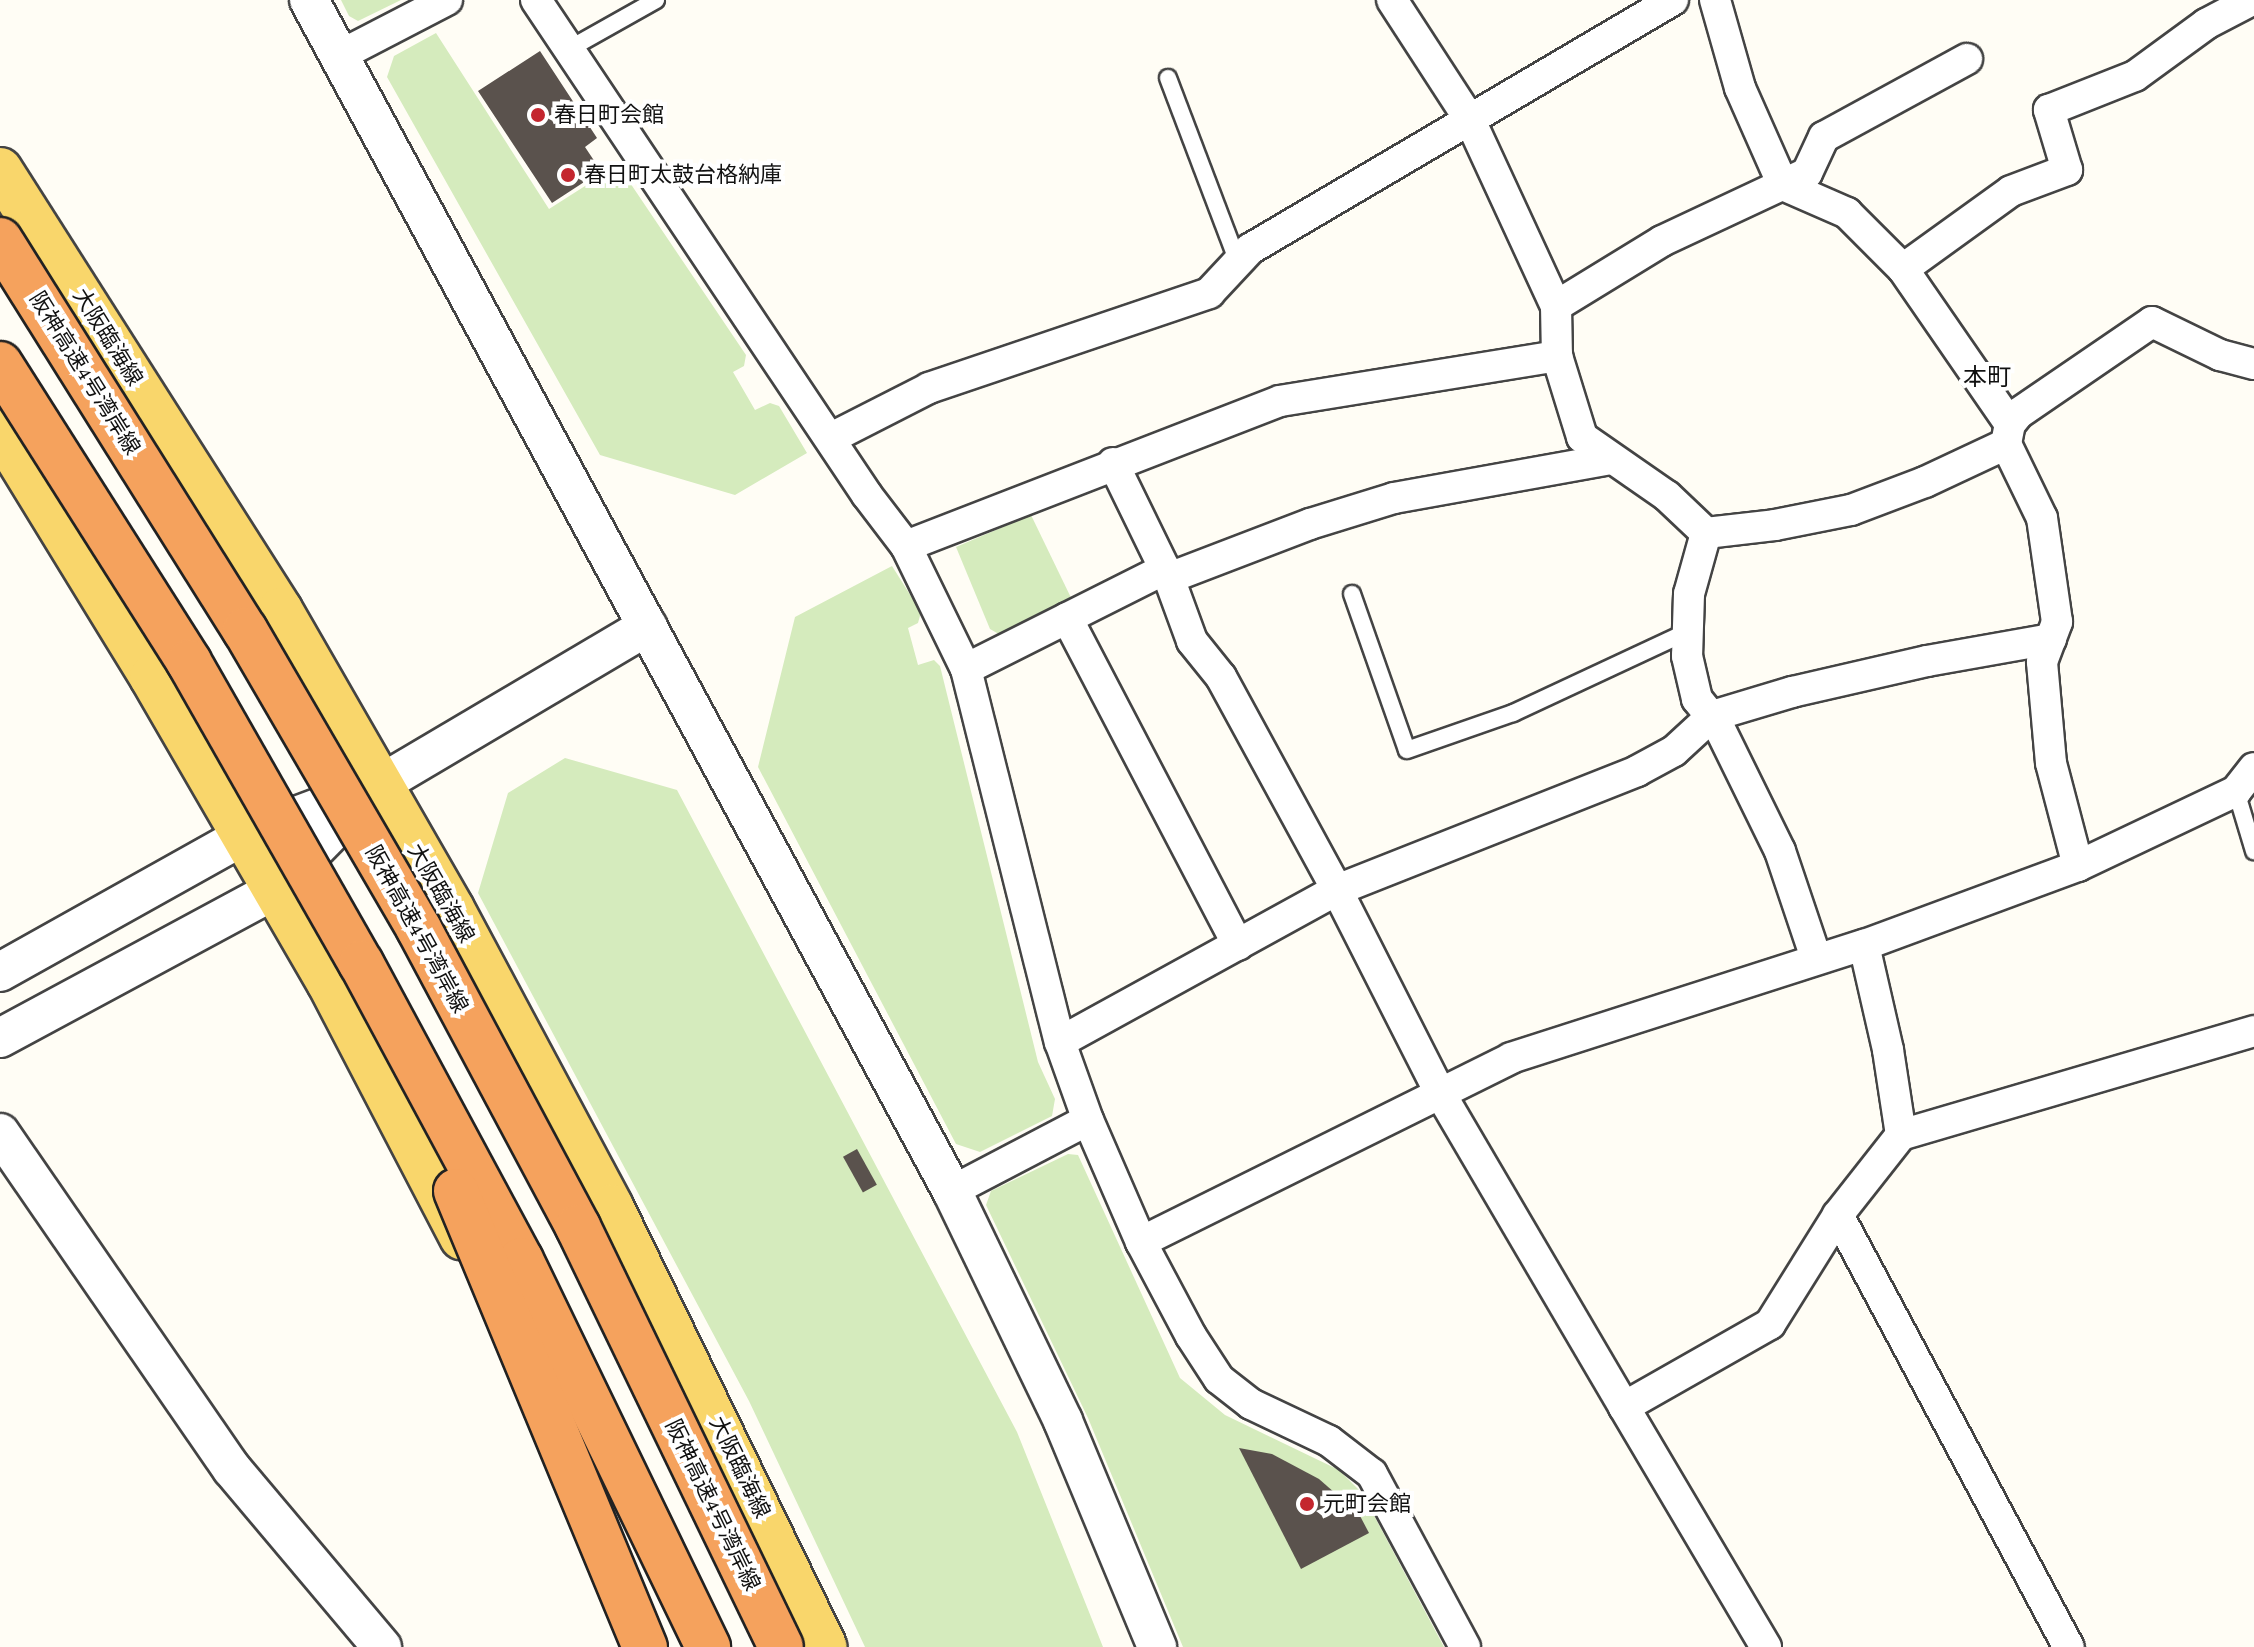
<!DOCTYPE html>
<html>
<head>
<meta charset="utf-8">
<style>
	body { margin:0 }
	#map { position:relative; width:2254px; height:1647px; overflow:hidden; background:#fffdf5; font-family:"Crimson Pro","Noto Sans JP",serif }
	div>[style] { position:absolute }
	.green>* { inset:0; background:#d5ebbd }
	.building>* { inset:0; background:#5a524d; transform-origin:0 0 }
	.roads { filter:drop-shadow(2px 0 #444) drop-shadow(-2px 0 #444) drop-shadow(0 2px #444) drop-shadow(0 -2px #444) }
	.service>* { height:16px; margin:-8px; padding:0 8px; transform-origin:8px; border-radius:8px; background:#fff }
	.minor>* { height:30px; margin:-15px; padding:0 15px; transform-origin:15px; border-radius:15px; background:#fff }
	.tertiary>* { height:38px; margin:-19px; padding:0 19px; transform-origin:19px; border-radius:19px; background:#fff }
	.primary>* { height:44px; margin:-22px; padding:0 22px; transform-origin:22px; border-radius:22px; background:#f9d66b }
	.bridges { filter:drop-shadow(2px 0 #222) drop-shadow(-2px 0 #222) drop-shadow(0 2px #222) drop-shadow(0 -2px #222) }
	.motorway-bridge>* { height:44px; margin:-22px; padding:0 22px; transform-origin:22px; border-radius:22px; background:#f5a25d }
	.dots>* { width:22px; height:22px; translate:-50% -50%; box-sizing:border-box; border:4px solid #fff; border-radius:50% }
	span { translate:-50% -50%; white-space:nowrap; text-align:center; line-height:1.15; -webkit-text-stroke:8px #fff; paint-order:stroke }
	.poi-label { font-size:22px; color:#111 }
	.left { translate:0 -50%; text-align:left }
	.street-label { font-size:22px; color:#111 }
	.neighbourhood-label { font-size:24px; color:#111 }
</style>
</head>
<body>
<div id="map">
	<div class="green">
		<i style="clip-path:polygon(341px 0,401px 0,358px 21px,349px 16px)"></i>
		<i style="clip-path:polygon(436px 33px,549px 209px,618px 165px,746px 355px,744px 366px,733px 372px,755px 410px,770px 403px,779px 406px,807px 453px,735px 495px,600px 455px,387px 77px,394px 56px)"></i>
		<i style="clip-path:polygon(1031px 515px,1075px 606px,1004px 637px,990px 629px,956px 547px)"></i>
		<i style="clip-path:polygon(892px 566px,921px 612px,918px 623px,908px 628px,918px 665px,934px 660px,940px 666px,1038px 1062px,1055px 1099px,1052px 1116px,980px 1152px,956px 1144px,758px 767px,795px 617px)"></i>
		<i style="clip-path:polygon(565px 758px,677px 790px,1017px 1432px,1103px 1647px,865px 1647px,749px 1401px,478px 893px,508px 793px)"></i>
		<i style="clip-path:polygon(1068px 1154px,1078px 1155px,1180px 1378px,1225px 1415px,1339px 1470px,1362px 1493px,1444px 1647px,1183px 1647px,1088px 1418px,986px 1205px,991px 1191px)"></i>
	</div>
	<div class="building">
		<i style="clip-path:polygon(540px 51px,597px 138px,585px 147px,601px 171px,552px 203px,478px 91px)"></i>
		<i style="left:857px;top:1149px;width:41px;height:16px;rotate:61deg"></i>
		<i style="clip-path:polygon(1239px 1448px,1272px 1454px,1319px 1479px,1359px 1514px,1369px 1533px,1301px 1569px)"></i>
	</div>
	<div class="roads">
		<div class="service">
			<i style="left:569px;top:49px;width:100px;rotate:-29.4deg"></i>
			<i style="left:1168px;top:78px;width:197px;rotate:69.2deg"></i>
			<i style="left:1352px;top:594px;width:165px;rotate:70.6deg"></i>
			<i style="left:1407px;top:750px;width:112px;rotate:-19.2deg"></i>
			<i style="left:1513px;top:713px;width:192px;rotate:-25deg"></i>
			<i style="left:2236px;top:791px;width:63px;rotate:73.3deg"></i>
		</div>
		<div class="minor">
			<i style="left:536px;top:0;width:595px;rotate:56.23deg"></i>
			<i style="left:867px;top:495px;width:64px;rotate:52.6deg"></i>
			<i style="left:906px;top:546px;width:137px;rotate:64deg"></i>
			<i style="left:966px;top:669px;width:385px;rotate:75.9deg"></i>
			<i style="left:1060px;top:1042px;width:83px;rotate:70.3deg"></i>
			<i style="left:1088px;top:1120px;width:133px;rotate:66.5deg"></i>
			<i style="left:1141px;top:1242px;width:106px;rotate:62deg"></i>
			<i style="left:1191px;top:1336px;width:51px;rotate:56.9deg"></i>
			<i style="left:1219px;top:1379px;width:41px;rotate:38deg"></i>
			<i style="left:1251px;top:1404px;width:86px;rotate:25.4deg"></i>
			<i style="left:1329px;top:1441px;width:54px;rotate:37.5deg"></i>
			<i style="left:1372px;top:1474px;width:196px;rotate:61.7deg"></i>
			<i style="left:1392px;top:0;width:143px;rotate:57deg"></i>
			<i style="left:1470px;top:120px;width:205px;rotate:65.2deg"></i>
			<i style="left:1556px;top:306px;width:50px;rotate:88.9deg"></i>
			<i style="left:1557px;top:356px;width:85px;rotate:72.8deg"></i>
			<i style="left:1582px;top:437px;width:103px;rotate:34.8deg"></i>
			<i style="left:1667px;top:496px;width:54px;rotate:43.5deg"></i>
			<i style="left:1706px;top:533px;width:63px;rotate:105.6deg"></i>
			<i style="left:1689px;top:594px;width:62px;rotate:91.8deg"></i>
			<i style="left:1687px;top:656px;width:44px;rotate:76.9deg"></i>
			<i style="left:1697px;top:699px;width:33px;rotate:51deg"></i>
			<i style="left:1718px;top:725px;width:140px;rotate:63.8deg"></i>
			<i style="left:1780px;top:851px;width:113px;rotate:71.4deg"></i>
			<i style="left:1715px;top:0;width:91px;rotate:74.1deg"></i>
			<i style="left:1740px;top:88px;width:106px;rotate:66.1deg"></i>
			<i style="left:1783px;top:185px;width:70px;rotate:23.6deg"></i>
			<i style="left:1847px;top:213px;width:79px;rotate:45deg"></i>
			<i style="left:1903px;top:269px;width:188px;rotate:55.4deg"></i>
			<i style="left:337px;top:57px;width:124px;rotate:-27.4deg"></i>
			<i style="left:1903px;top:269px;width:133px;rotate:-35.8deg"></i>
			<i style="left:2011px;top:191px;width:60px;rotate:-20.6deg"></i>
			<i style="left:2067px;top:170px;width:63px;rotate:-106.7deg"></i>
			<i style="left:2049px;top:110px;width:92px;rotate:-21.6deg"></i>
			<i style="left:2135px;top:76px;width:88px;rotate:-36.2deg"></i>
			<i style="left:2206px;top:24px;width:52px;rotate:-27.6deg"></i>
			<i style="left:1556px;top:306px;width:124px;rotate:-31.5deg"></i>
			<i style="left:1662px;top:241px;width:160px;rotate:-25.1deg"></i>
			<i style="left:1807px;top:173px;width:40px;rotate:-65deg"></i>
			<i style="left:1824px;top:137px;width:163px;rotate:-28.6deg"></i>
			<i style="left:831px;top:438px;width:110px;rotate:-27deg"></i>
			<i style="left:929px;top:388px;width:296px;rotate:-18.7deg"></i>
			<i style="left:1209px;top:293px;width:60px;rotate:-47deg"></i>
			<i style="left:1250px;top:249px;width:491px;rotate:-30.5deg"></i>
			<i style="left:1113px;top:463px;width:128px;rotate:64deg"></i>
			<i style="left:1169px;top:578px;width:67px;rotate:69.9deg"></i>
			<i style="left:1192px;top:641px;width:46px;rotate:51.1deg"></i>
			<i style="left:1221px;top:677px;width:243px;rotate:61.4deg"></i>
			<i style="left:1337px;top:890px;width:228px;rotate:63.1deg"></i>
			<i style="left:1440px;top:1093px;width:364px;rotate:59.6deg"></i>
			<i style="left:1706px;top:533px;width:69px;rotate:-6.6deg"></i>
			<i style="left:1775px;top:525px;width:77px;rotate:-11.2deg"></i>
			<i style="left:1851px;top:510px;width:79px;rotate:-20.7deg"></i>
			<i style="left:1925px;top:482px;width:89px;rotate:-25.1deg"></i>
			<i style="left:906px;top:546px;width:401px;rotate:-21.2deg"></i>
			<i style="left:1280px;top:401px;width:281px;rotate:-9.2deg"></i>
			<i style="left:1169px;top:578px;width:151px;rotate:-21deg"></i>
			<i style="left:1310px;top:524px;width:88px;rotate:-17.2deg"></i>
			<i style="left:1394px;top:498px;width:219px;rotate:-10.2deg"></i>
			<i style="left:1067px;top:618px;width:369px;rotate:62.4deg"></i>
			<i style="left:966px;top:669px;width:223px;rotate:-26.7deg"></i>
			<i style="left:2078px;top:866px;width:106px;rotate:-104.7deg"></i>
			<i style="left:2051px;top:763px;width:101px;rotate:-95.1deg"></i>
			<i style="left:2042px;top:662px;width:43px;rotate:-69.4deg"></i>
			<i style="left:2057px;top:622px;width:105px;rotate:-98.2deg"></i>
			<i style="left:2042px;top:518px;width:82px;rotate:-115.9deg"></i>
			<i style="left:2006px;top:444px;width:20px;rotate:-79deg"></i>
			<i style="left:2010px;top:424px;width:14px;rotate:-51deg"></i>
			<i style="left:2019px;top:413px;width:161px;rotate:-34.4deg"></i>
			<i style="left:2152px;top:322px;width:76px;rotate:25.9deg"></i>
			<i style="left:2220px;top:355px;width:35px;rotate:15deg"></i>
			<i style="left:1864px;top:945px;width:108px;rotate:77.1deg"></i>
			<i style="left:1888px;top:1050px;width:86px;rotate:81.3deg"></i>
			<i style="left:1060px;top:1042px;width:316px;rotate:-28.8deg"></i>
			<i style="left:1337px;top:890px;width:323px;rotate:-21.6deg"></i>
			<i style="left:1637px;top:771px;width:42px;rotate:-28.4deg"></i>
			<i style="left:1674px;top:751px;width:52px;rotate:-42.6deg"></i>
			<i style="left:1712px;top:716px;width:84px;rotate:-16.7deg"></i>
			<i style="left:1792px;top:692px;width:139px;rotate:-12.9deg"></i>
			<i style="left:1927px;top:661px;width:126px;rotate:-10.1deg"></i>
			<i style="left:952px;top:1191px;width:153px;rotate:-27.6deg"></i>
			<i style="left:1838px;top:1215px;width:490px;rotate:61.9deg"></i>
			<i style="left:1141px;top:1242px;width:413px;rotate:-26.4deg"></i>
			<i style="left:1511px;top:1058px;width:371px;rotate:-17.8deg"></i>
			<i style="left:1864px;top:945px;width:228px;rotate:-20.3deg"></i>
			<i style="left:2078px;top:866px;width:175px;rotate:-25.4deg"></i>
			<i style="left:2236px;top:791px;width:29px;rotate:-52deg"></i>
			<i style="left:1766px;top:1647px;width:279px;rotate:-120.6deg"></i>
			<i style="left:1624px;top:1407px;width:168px;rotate:-29.6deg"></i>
			<i style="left:1770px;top:1324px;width:128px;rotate:-58deg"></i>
			<i style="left:1838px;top:1215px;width:102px;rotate:-51.8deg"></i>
			<i style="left:1901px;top:1135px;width:368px;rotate:-16.4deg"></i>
		</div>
		<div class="tertiary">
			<i style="left:309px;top:0;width:1353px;rotate:61.64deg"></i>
			<i style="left:952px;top:1191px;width:255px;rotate:64.2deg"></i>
			<i style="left:1063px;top:1421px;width:245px;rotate:67.4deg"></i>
			<i style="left:0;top:972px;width:278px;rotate:-29.2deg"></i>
			<i style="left:243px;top:836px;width:145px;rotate:-20.6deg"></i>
			<i style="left:379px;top:785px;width:312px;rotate:-30.6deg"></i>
			<i style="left:0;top:1038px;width:312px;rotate:-28.3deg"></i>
			<i style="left:275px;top:890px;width:137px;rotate:-45.6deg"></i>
			<i style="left:0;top:1133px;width:408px;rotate:55.4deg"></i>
			<i style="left:232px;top:1469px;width:233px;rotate:49.9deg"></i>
		</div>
		<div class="primary">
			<i style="left:0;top:170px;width:522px;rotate:57.53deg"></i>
			<i style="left:280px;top:610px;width:345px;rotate:60.1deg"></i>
			<i style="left:452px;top:909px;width:338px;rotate:61.9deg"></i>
			<i style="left:611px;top:1207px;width:489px;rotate:64.1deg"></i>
			<i style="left:0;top:429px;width:291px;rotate:58.5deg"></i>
			<i style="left:152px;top:677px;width:353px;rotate:59.9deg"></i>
			<i style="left:329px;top:982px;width:288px;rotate:62.5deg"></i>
		</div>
	</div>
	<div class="bridges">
		<div class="motorway-bridge">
			<i style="left:0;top:240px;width:461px;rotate:57.9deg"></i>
			<i style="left:245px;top:630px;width:346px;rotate:59.8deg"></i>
			<i style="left:419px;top:929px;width:338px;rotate:61.9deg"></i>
			<i style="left:578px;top:1227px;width:466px;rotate:64.2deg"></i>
			<i style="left:0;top:364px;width:353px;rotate:57.6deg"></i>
			<i style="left:189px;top:662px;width:347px;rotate:60.3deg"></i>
			<i style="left:361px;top:963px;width:337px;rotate:61.7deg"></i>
			<i style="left:521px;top:1260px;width:430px;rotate:64.2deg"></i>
			<i style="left:456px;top:1191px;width:494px;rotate:67.5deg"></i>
		</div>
	</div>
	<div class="dots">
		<i style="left:538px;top:115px;background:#c4262e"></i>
		<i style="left:568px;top:175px;background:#c4262e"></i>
		<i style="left:1307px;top:1504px;background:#c4262e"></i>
	</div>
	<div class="poi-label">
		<span class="left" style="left:554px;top:115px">春日町会館</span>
		<span class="left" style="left:584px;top:175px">春日町太鼓台格納庫</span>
		<span class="left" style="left:1323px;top:1504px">元町会館</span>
	</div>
	<div class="street-label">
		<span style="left:108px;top:337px;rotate:58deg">大阪臨海線</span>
		<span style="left:85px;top:373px;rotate:58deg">阪神高速4号湾岸線</span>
		<span style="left:441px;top:893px;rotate:60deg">大阪臨海線</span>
		<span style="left:417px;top:929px;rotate:61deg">阪神高速4号湾岸線</span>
		<span style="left:740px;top:1467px;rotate:64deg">大阪臨海線</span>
		<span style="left:713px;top:1505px;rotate:64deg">阪神高速4号湾岸線</span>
	</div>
	<div class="neighbourhood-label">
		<span style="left:1987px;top:377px">本町</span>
	</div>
</div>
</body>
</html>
